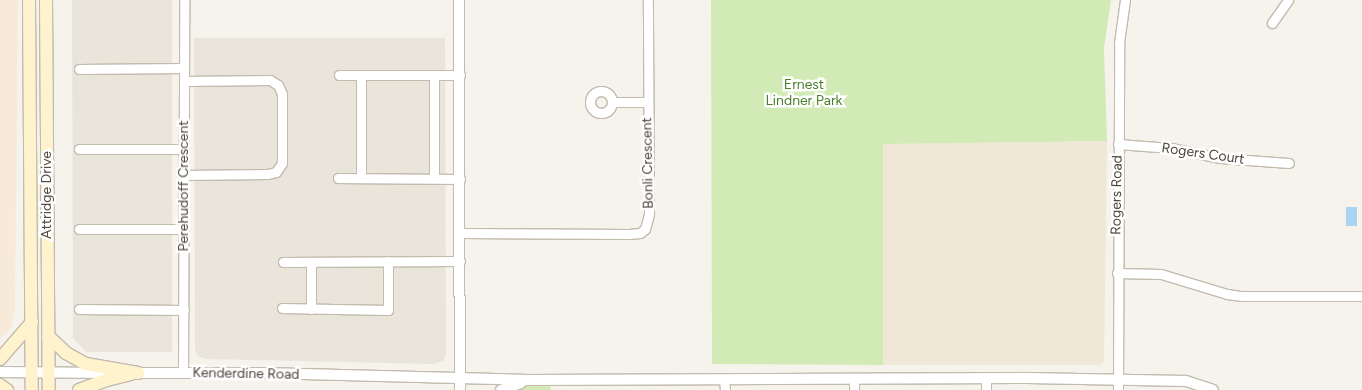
<!DOCTYPE html>
<html>
<head>
<meta charset="utf-8">
<style>
	body { margin:0 }
	#map { position:relative; width:1362px; height:390px; overflow:hidden; background:#f6f3ec; font-family:Figtree,sans-serif }
	div>[style] { position:absolute }
	.residential>* { inset:0; background:#eae5da }
	.commercial>* { inset:0; background:#f7ead8 }
	.education>* { inset:0; background:#efe8d6 }
	.green>* { inset:0; background:#d2eab5 }
	.water>* { inset:0; background:#a9d4f2; transform-origin:0 0 }
	.roads { filter:drop-shadow(1px 0 #c2bbae) drop-shadow(-1px 0 #c2bbae) drop-shadow(0 1px #c2bbae) drop-shadow(0 -1px #c2bbae) }
	.minor>* { height:9px; margin:-4.5px; padding:0 4.5px; transform-origin:4.5px; border-radius:4.5px; background:#fff }
	.minor>.ring { margin:-4.5px; padding:0; box-sizing:content-box; background:none; border:9px solid #fff; border-radius:50% }
	.tertiary>* { height:10px; margin:-5px; padding:0 5px; transform-origin:5px; border-radius:5px; background:#fff }
	.secondary>* { height:12px; margin:-6px; padding:0 6px; transform-origin:6px; border-radius:6px; background:#fff3cd }
	span { translate:-50% -50%; white-space:nowrap; text-align:center; line-height:1.15; -webkit-text-stroke:5px #fff; paint-order:stroke }
	.park-label { font-size:14px; color:#4a7f2a }
	.street-label { font-size:14px; color:#4b4439 }
</style>
</head>
<body>
<div id="map">
	<div class="residential">
		<i style="clip-path:polygon(72px 0,172px 0,172px 352px,86px 352px,73px 338px)"></i>
		<i style="clip-path:polygon(194px 38px,445px 38px,446px 354px,443px 361px,433px 364px,205px 359px,198px 356px,195px 350px)"></i>
	</div>
	<div class="commercial">
		<i style="clip-path:polygon(0 0,18px 0,15px 307px,12px 326px,0 339px)"></i>
	</div>
	<div class="education">
		<i style="clip-path:polygon(1107px 141px,1104px 361px,1100px 365px,883px 365px,883px 144px)"></i>
	</div>
	<div class="green">
		<i style="clip-path:polygon(711px 0,1111px 0,1104px 48px,1107px 141px,883px 144px,883px 365px,712px 364px)"></i>
		<i style="clip-path:polygon(528px 380px,549px 380px,551px 390px,501px 390px)"></i>
	</div>
	<div class="water">
		<i style="left:1346px;top:207px;width:11px;height:19px"></i>
	</div>
	<div class="roads">
		<div class="minor">
			<i style="left:1272px;top:23px;width:28px;rotate:-55deg"></i>
			<i style="left:79px;top:69px;width:105px;rotate:-0.5deg"></i>
			<i style="left:339px;top:75px;width:121px"></i>
			<i style="left:361px;top:75px;width:103px;rotate:90deg"></i>
			<i style="left:184px;top:81px;width:86px;rotate:-0.7deg"></i>
			<i style="left:270px;top:80px;width:9px;rotate:32deg"></i>
			<i style="left:278px;top:85px;width:10px;rotate:66deg"></i>
			<i style="left:282px;top:94px;width:69px;rotate:90deg"></i>
			<i style="left:282px;top:163px;width:11px;rotate:124deg"></i>
			<i style="left:276px;top:172px;width:8px;rotate:166deg"></i>
			<i style="left:268px;top:174px;width:84px;rotate:179.3deg"></i>
			<i class="ring" style="left:590px;top:91px;width:13px;height:13px"></i>
			<i style="left:612px;top:102px;width:36px"></i>
			<i style="left:1118px;top:144px;width:53px;rotate:4.3deg"></i>
			<i style="left:1171px;top:148px;width:50px;rotate:11.5deg"></i>
			<i style="left:1220px;top:158px;width:69px;rotate:4.1deg"></i>
			<i style="left:79px;top:149px;width:105px"></i>
			<i style="left:338px;top:178px;width:122px;rotate:0.5deg"></i>
			<i style="left:434px;top:178px;width:103px;rotate:-90deg"></i>
			<i style="left:79px;top:229px;width:105px"></i>
			<i style="left:460px;top:233px;width:169px;rotate:0.3deg"></i>
			<i style="left:629px;top:234px;width:11px;rotate:-5deg"></i>
			<i style="left:640px;top:233px;width:6px;rotate:-39deg"></i>
			<i style="left:645px;top:229px;width:16px;rotate:-75deg"></i>
			<i style="left:649px;top:214px;width:214px;rotate:-90.3deg"></i>
			<i style="left:283px;top:262px;width:177px;rotate:-0.3deg"></i>
			<i style="left:311px;top:262px;width:47px;rotate:90deg"></i>
			<i style="left:1117px;top:273px;width:44px;rotate:1.3deg"></i>
			<i style="left:1161px;top:274px;width:69px;rotate:16.9deg"></i>
			<i style="left:1227px;top:294px;width:15px;rotate:8deg"></i>
			<i style="left:1242px;top:296px;width:120px"></i>
			<i style="left:282px;top:308px;width:106px;rotate:1.1deg"></i>
			<i style="left:388px;top:310px;width:49px;rotate:-90deg"></i>
			<i style="left:79px;top:309px;width:105px;rotate:0.5deg"></i>
			<i style="left:183px;top:373px;width:373px;rotate:-89.8deg"></i>
			<i style="left:854px;top:379px;width:11px;rotate:90deg"></i>
			<i style="left:986px;top:379px;width:11px;rotate:90deg"></i>
			<i style="left:724px;top:380px;width:10px;rotate:84deg"></i>
			<i style="left:1118px;top:390px;width:347px;rotate:-89.8deg"></i>
			<i style="left:1119px;top:43px;width:43px;rotate:-82.1deg"></i>
		</div>
		<div class="tertiary">
			<i style="left:459px;top:0;width:390px;rotate:89.9deg"></i>
			<i style="left:0;top:372px;width:111px;rotate:0.5deg"></i>
			<i style="left:131px;top:373px;width:133px"></i>
			<i style="left:264px;top:373px;width:264px;rotate:1.5deg"></i>
			<i style="left:528px;top:380px;width:500px;rotate:-0.23deg"></i>
			<i style="left:1028px;top:378px;width:158px;rotate:1.1deg"></i>
			<i style="left:1186px;top:381px;width:28px;rotate:18deg"></i>
			<i style="left:501px;top:390px;width:21px;rotate:-19deg"></i>
		</div>
		<div class="secondary">
			<i style="left:29px;top:0;width:390px;rotate:89.6deg"></i>
			<i style="left:46px;top:0;width:390px;rotate:89.6deg"></i>
			<i style="left:48px;top:336px;width:25px;rotate:43deg"></i>
			<i style="left:66px;top:353px;width:23px;rotate:29deg"></i>
			<i style="left:86px;top:364px;width:53px;rotate:9.8deg"></i>
			<i style="left:0;top:359px;width:49px;rotate:-49.1deg"></i>
			<i style="left:0;top:385px;width:9px;rotate:36deg"></i>
			<i style="left:79px;top:390px;width:30px;rotate:-20deg"></i>
			<i style="left:107px;top:380px;width:25px;rotate:-14deg"></i>
		</div>
	</div>
	<div class="park-label">
		<span style="left:804px;top:93px">Ernest<br>Lindner Park</span>
	</div>
	<div class="street-label">
		<span style="left:1203px;top:154px;rotate:8deg">Rogers Court</span>
		<span style="left:648px;top:163px;rotate:-91deg">Bonli Crescent</span>
		<span style="left:184px;top:186px;rotate:-90deg">Perehudoff Crescent</span>
		<span style="left:47px;top:195px;rotate:-90deg">Attridge Drive</span>
		<span style="left:1117px;top:195px;rotate:-89deg">Rogers Road</span>
		<span style="left:246px;top:374px;rotate:1deg">Kenderdine Road</span>
	</div>
</div>
</body>
</html>
